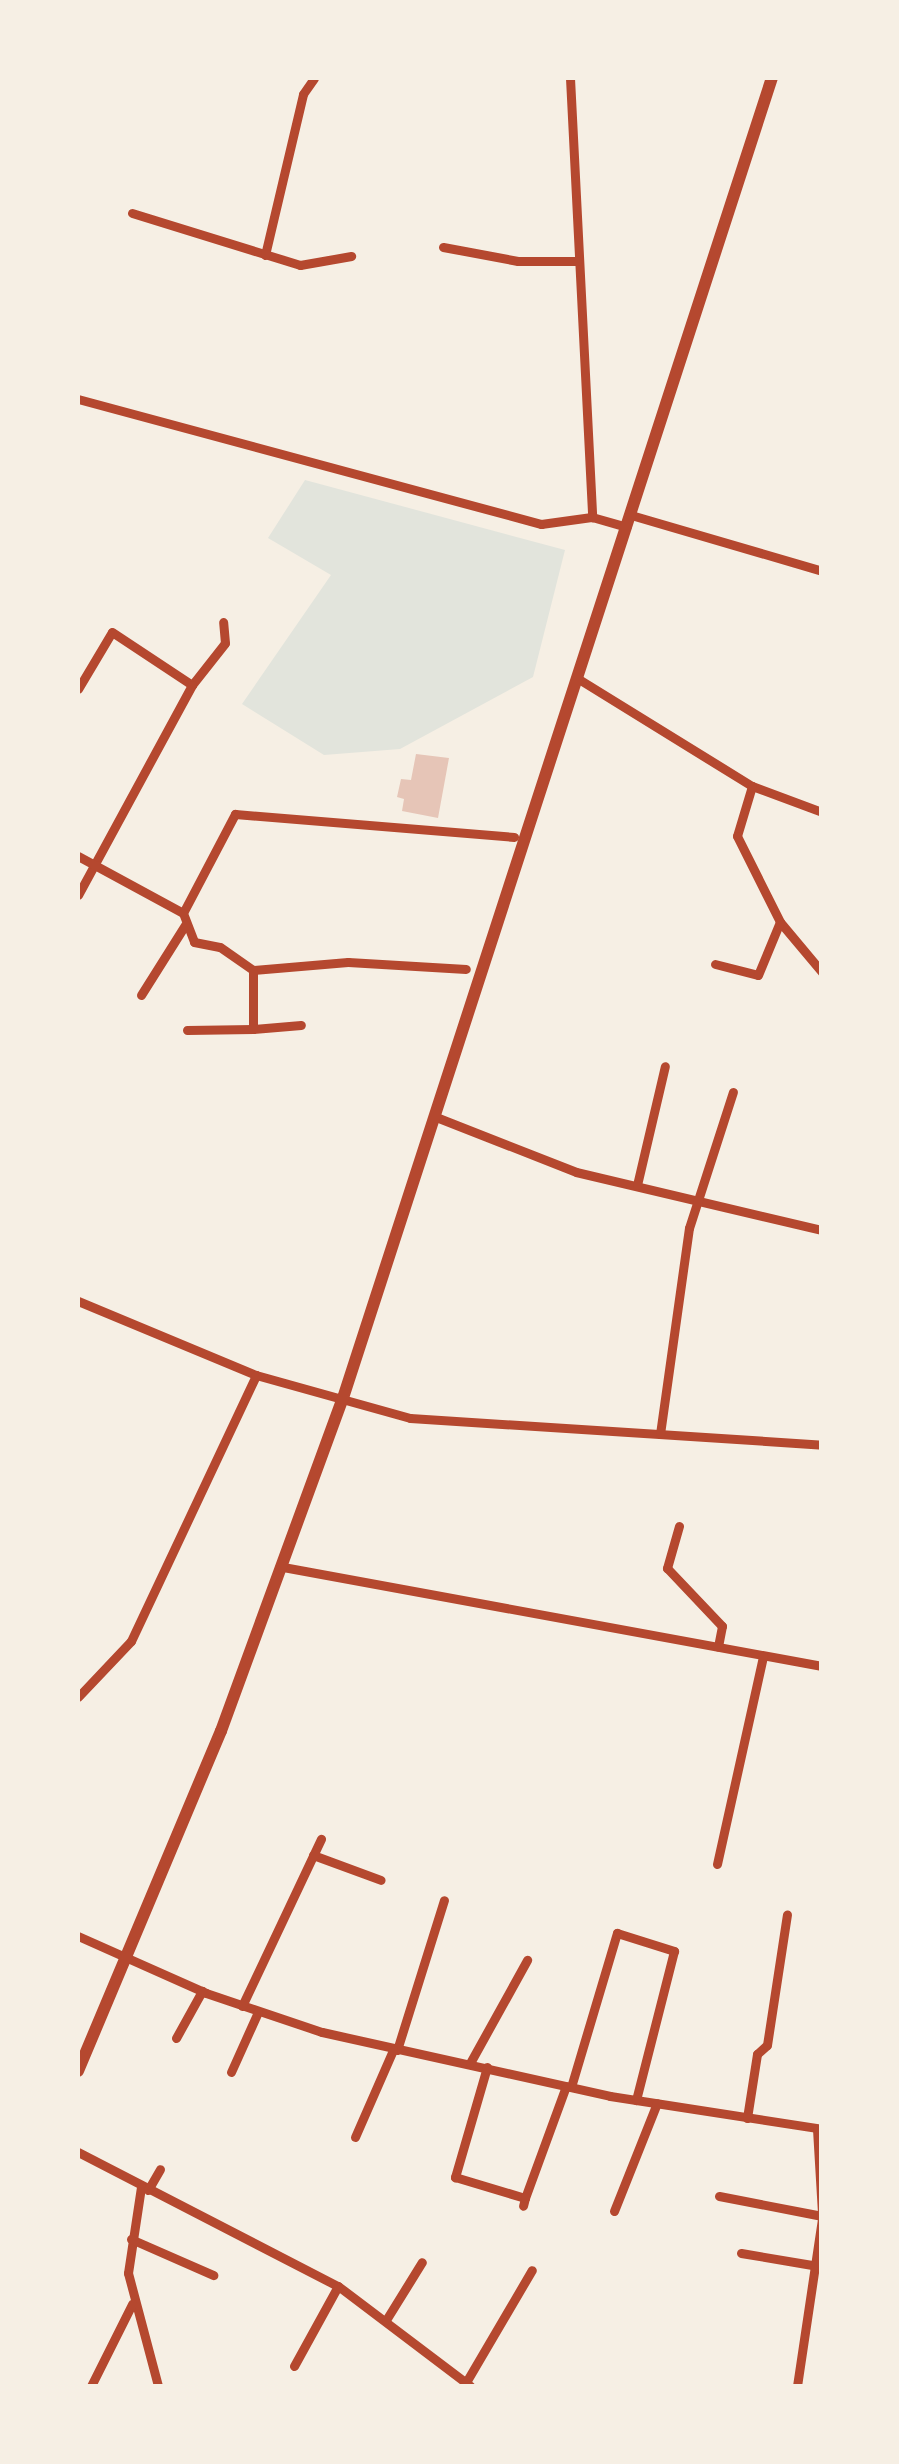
<!DOCTYPE html>
<html>
<head>
<meta charset="utf-8">
<style>
	body { margin:0 }
	#map { position:relative; width:899px; height:2464px; overflow:hidden; background:#f6efe4; font-family:Montserrat,sans-serif }
	div>[style] { position:absolute }
	.green>* { inset:0; background:#e2e4dc }
	.building>* { inset:0; background:#e6c5b7 }
	.minor>* { height:9px; margin:-4.5px; padding:0 4.5px; transform-origin:4.5px; border-radius:4.5px; background:#b5482f }
	.primary>* { height:12px; margin:-6px; padding:0 6px; transform-origin:6px; border-radius:6px; background:#b5482f }
	span { translate:-50% -50%; white-space:nowrap; text-align:center; line-height:1.15; -webkit-text-stroke:10px #f6efe4; paint-order:stroke }
	.frame { position:absolute; inset:0; border:80px solid #f6efe4; pointer-events:none }
</style>
</head>
<body>
<div id="map">
	<div class="green">
		<i style="clip-path:polygon(305px 480px,565px 550px,533px 677px,400px 749px,324px 755px,242px 704px,331px 575px,268px 538px)"></i>
	</div>
	<div class="building">
		<i style="clip-path:polygon(416px 754px,449px 758px,438px 818px,402px 811px,404px 799px,397px 797px,401px 779px,411px 780px)"></i>
	</div>
	<div class="minor">
		<i style="left:570px;top:78px;width:440px;rotate:87.1deg"></i>
		<i style="left:132px;top:213px;width:176px;rotate:17.2deg"></i>
		<i style="left:300px;top:265px;width:52px;rotate:-10deg"></i>
		<i style="left:443px;top:247px;width:76px;rotate:10.6deg"></i>
		<i style="left:518px;top:261px;width:59px"></i>
		<i style="left:265px;top:255px;width:165px;rotate:-76.7deg"></i>
		<i style="left:303px;top:94px;width:19px;rotate:-55deg"></i>
		<i style="left:78px;top:399px;width:480px;rotate:15.1deg"></i>
		<i style="left:541px;top:524px;width:51px;rotate:-7.8deg"></i>
		<i style="left:592px;top:517px;width:36px;rotate:16deg"></i>
		<i style="left:631px;top:515px;width:199px;rotate:16.3deg"></i>
		<i style="left:577px;top:678px;width:206px;rotate:31.7deg"></i>
		<i style="left:752px;top:786px;width:75px;rotate:20.4deg"></i>
		<i style="left:192px;top:685px;width:53px;rotate:-51.8deg"></i>
		<i style="left:225px;top:643px;width:21px;rotate:-95deg"></i>
		<i style="left:78px;top:689px;width:66px;rotate:-59.2deg"></i>
		<i style="left:112px;top:632px;width:96px;rotate:33.5deg"></i>
		<i style="left:192px;top:685px;width:239px;rotate:118.5deg"></i>
		<i style="left:752px;top:786px;width:52px;rotate:106.7deg"></i>
		<i style="left:737px;top:836px;width:96px;rotate:63.4deg"></i>
		<i style="left:780px;top:922px;width:65px;rotate:50deg"></i>
		<i style="left:78px;top:856px;width:119px;rotate:28.5deg"></i>
		<i style="left:183px;top:913px;width:112px;rotate:-62.3deg"></i>
		<i style="left:235px;top:814px;width:280px;rotate:4.7deg"></i>
		<i style="left:183px;top:913px;width:31px;rotate:69deg"></i>
		<i style="left:194px;top:942px;width:26px;rotate:11deg"></i>
		<i style="left:220px;top:947px;width:40px;rotate:34.9deg"></i>
		<i style="left:253px;top:970px;width:95px;rotate:-4.8deg"></i>
		<i style="left:348px;top:962px;width:118px;rotate:3.4deg"></i>
		<i style="left:715px;top:964px;width:44px;rotate:14.3deg"></i>
		<i style="left:758px;top:975px;width:57px;rotate:-67.5deg"></i>
		<i style="left:253px;top:970px;width:59px;rotate:90deg"></i>
		<i style="left:253px;top:1029px;width:48px;rotate:-4.8deg"></i>
		<i style="left:141px;top:995px;width:83px;rotate:-57.8deg"></i>
		<i style="left:187px;top:1030px;width:66px;rotate:-0.9deg"></i>
		<i style="left:436px;top:1117px;width:150px;rotate:21.4deg"></i>
		<i style="left:576px;top:1172px;width:253px;rotate:13.3deg"></i>
		<i style="left:637px;top:1185px;width:122px;rotate:-76.8deg"></i>
		<i style="left:78px;top:1301px;width:193px;rotate:22.6deg"></i>
		<i style="left:256px;top:1375px;width:160px;rotate:15.6deg"></i>
		<i style="left:410px;top:1418px;width:413px;rotate:3.7deg"></i>
		<i style="left:660px;top:1434px;width:208px;rotate:-82deg"></i>
		<i style="left:689px;top:1228px;width:143px;rotate:-72.1deg"></i>
		<i style="left:679px;top:1526px;width:44px;rotate:105.9deg"></i>
		<i style="left:667px;top:1568px;width:80px;rotate:46.5deg"></i>
		<i style="left:722px;top:1626px;width:21px;rotate:101deg"></i>
		<i style="left:283px;top:1567px;width:548px;rotate:10.41deg"></i>
		<i style="left:78px;top:1697px;width:77px;rotate:-46.6deg"></i>
		<i style="left:131px;top:1641px;width:294px;rotate:-64.8deg"></i>
		<i style="left:313px;top:1855px;width:72px;rotate:20.2deg"></i>
		<i style="left:717px;top:1864px;width:213px;rotate:-77.5deg"></i>
		<i style="left:78px;top:1936px;width:140px;rotate:24deg"></i>
		<i style="left:206px;top:1993px;width:122px;rotate:18.6deg"></i>
		<i style="left:322px;top:2032px;width:295px;rotate:12.5deg"></i>
		<i style="left:610px;top:2096px;width:215px;rotate:8.8deg"></i>
		<i style="left:242px;top:2006px;width:185px;rotate:-64.7deg"></i>
		<i style="left:176px;top:2038px;width:54px;rotate:-61deg"></i>
		<i style="left:397px;top:2050px;width:157px;rotate:-72.6deg"></i>
		<i style="left:470px;top:2063px;width:118px;rotate:-61deg"></i>
		<i style="left:487px;top:2067px;width:115px;rotate:106.2deg"></i>
		<i style="left:455px;top:2177px;width:73px;rotate:16.7deg"></i>
		<i style="left:525px;top:2198px;width:8px;rotate:104deg"></i>
		<i style="left:231px;top:2072px;width:66px;rotate:-65.8deg"></i>
		<i style="left:571px;top:2087px;width:161px;rotate:-73.4deg"></i>
		<i style="left:617px;top:1933px;width:60px;rotate:17.5deg"></i>
		<i style="left:674px;top:1951px;width:154px;rotate:104.3deg"></i>
		<i style="left:747px;top:2118px;width:65px;rotate:-81.1deg"></i>
		<i style="left:757px;top:2054px;width:13px;rotate:-42deg"></i>
		<i style="left:767px;top:2045px;width:132px;rotate:-81.3deg"></i>
		<i style="left:817px;top:2129px;width:83px;rotate:86.6deg"></i>
		<i style="left:355px;top:2137px;width:95px;rotate:-66.4deg"></i>
		<i style="left:78px;top:2152px;width:292px;rotate:27.3deg"></i>
		<i style="left:338px;top:2286px;width:166px;rotate:37.1deg"></i>
		<i style="left:141px;top:2187px;width:87px;rotate:98.6deg"></i>
		<i style="left:128px;top:2273px;width:117px;rotate:75.1deg"></i>
		<i style="left:148px;top:2190px;width:24px;rotate:-60deg"></i>
		<i style="left:719px;top:2196px;width:105px;rotate:11deg"></i>
		<i style="left:525px;top:2198px;width:119px;rotate:-69.9deg"></i>
		<i style="left:614px;top:2211px;width:116px;rotate:-68.3deg"></i>
		<i style="left:131px;top:2239px;width:90px;rotate:23.7deg"></i>
		<i style="left:741px;top:2253px;width:78px;rotate:9.6deg"></i>
		<i style="left:386px;top:2320px;width:68px;rotate:-58.2deg"></i>
		<i style="left:294px;top:2366px;width:91px;rotate:-61.2deg"></i>
		<i style="left:465px;top:2384px;width:132px;rotate:-59.6deg"></i>
		<i style="left:91px;top:2386px;width:92px;rotate:-63.4deg"></i>
		<i style="left:797px;top:2386px;width:169px;rotate:-81.5deg"></i>
	</div>
	<div class="primary">
		<i style="left:78px;top:2071px;width:369px;rotate:-67.2deg"></i>
		<i style="left:221px;top:1731px;width:355px;rotate:-69.9deg"></i>
		<i style="left:343px;top:1398px;width:1388px;rotate:-72deg"></i>
	</div>
	<div class="frame"></div>
</div>
</body>
</html>
